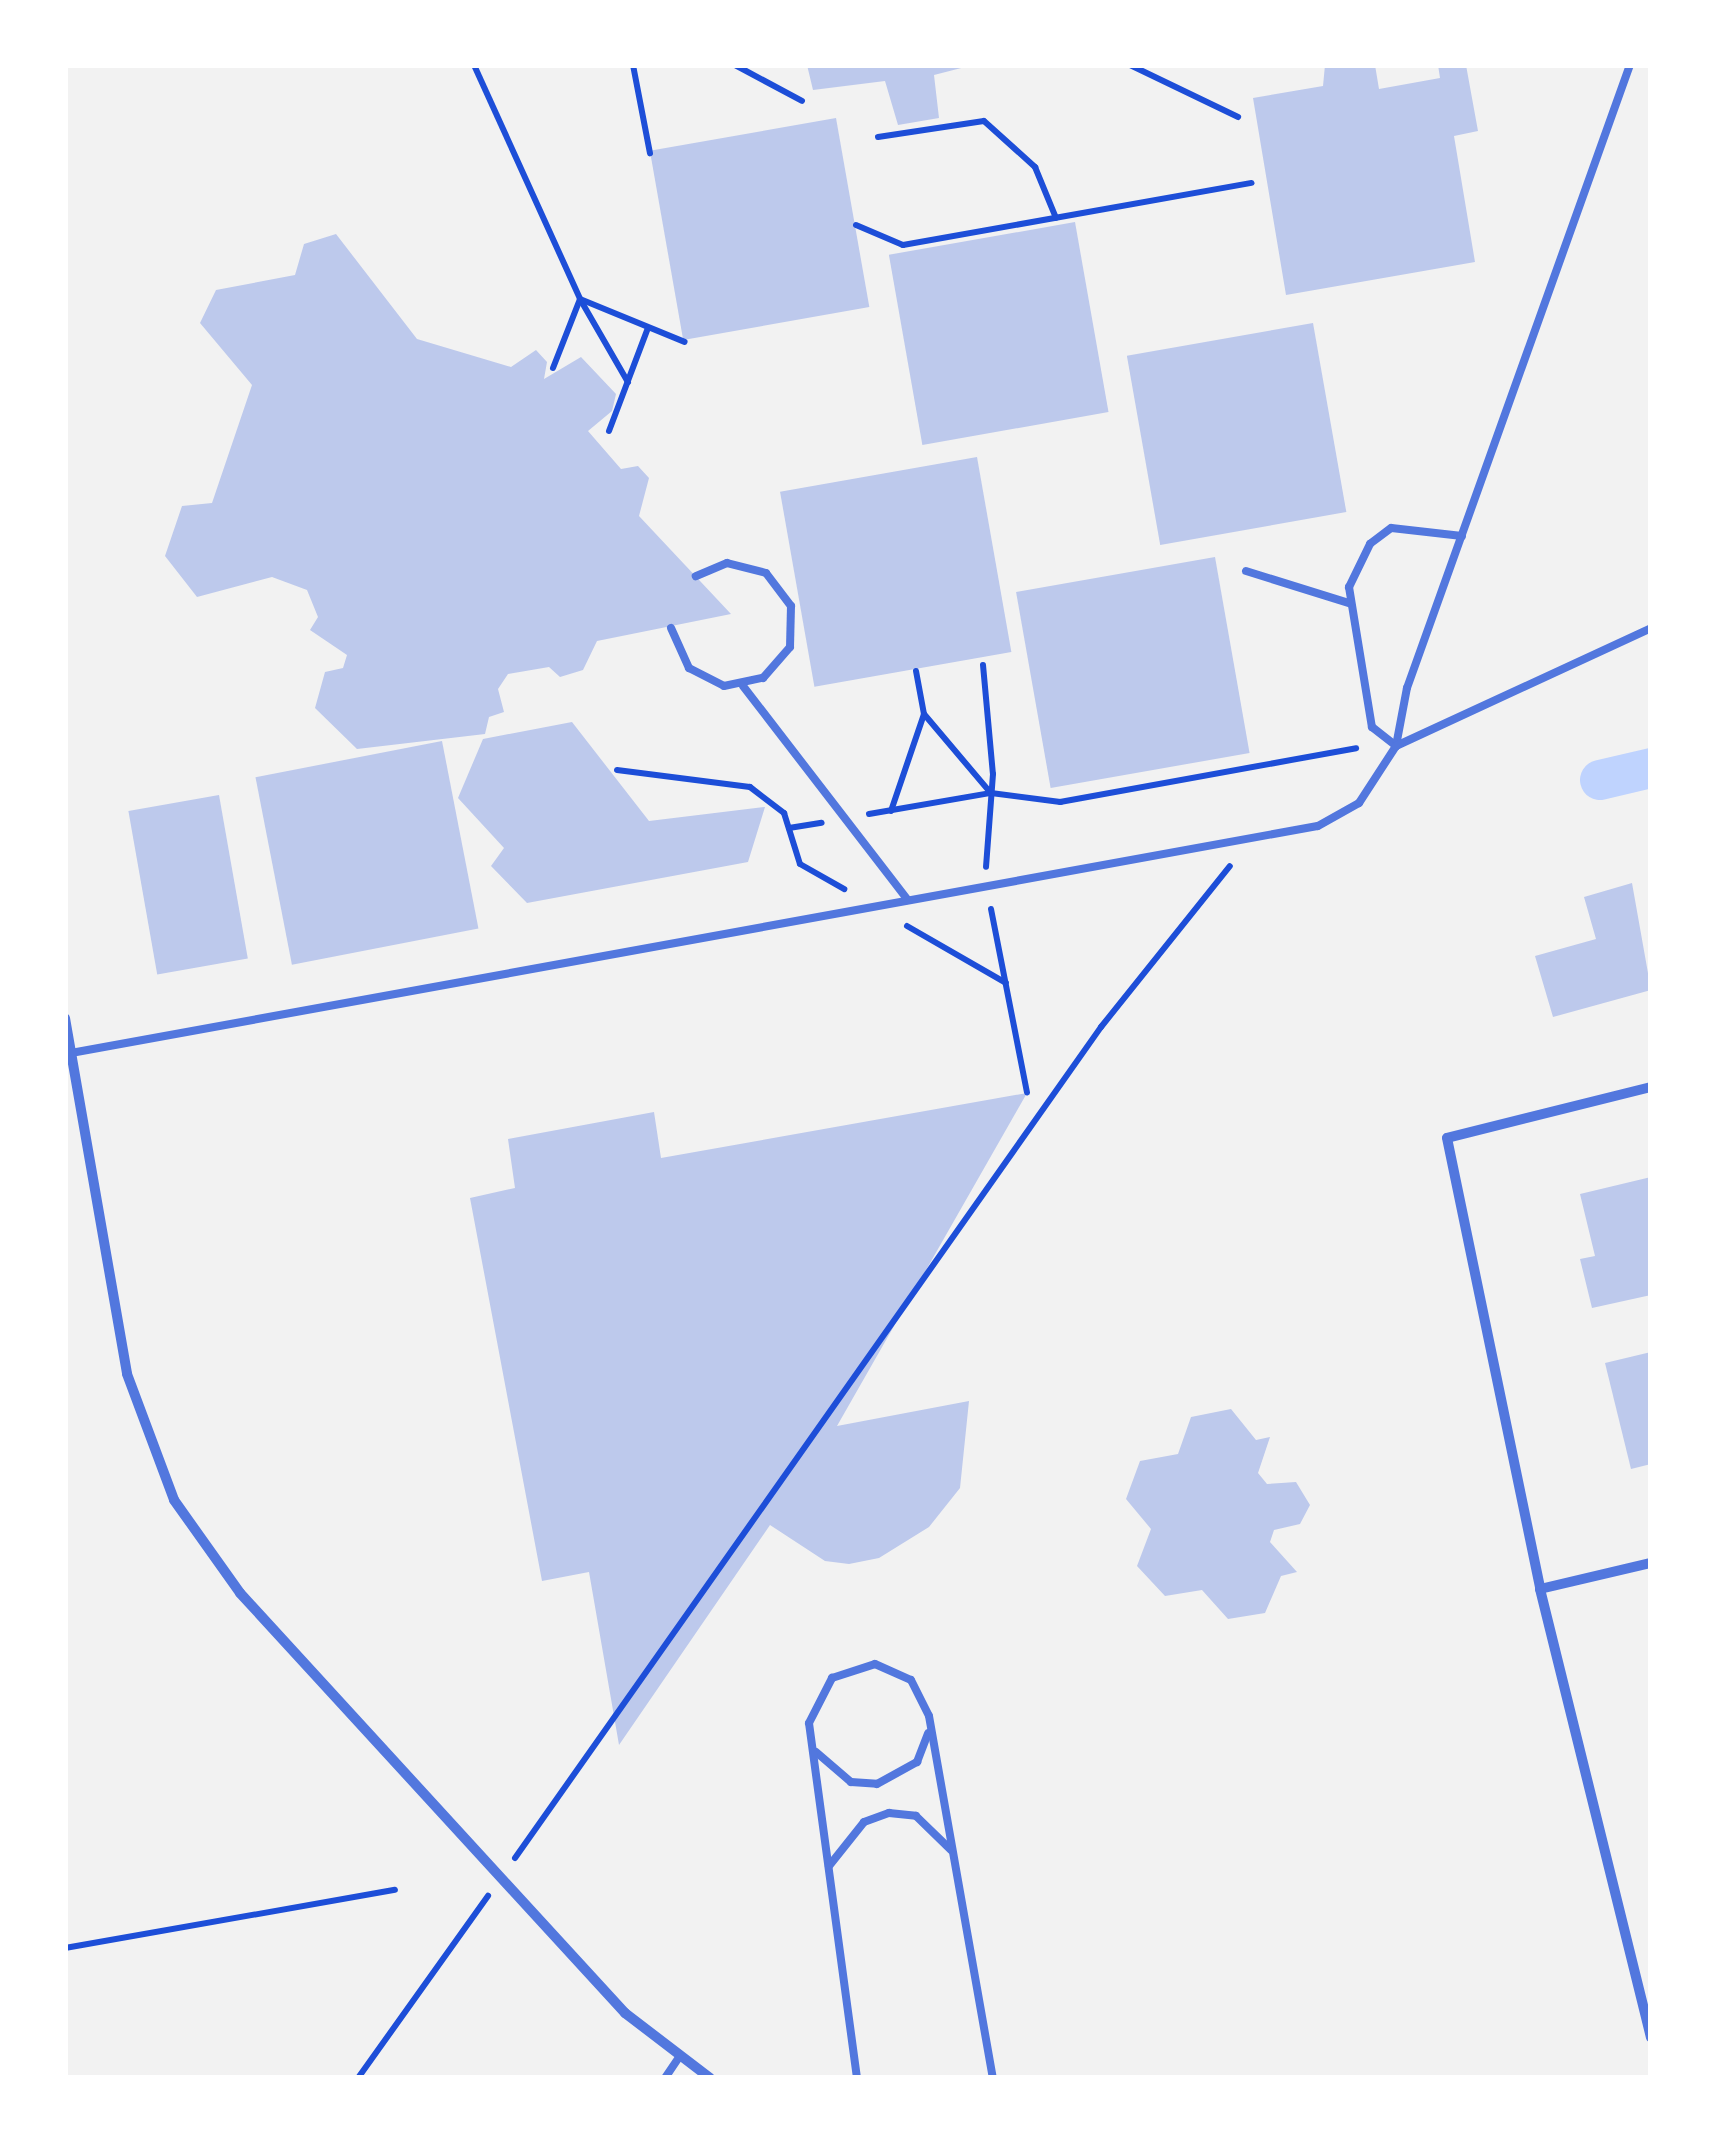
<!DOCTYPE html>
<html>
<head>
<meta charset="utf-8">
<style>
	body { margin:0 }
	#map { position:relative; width:1716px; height:2143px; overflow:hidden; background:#f2f2f2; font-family:"Fira Sans",sans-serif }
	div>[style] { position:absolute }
	.canal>* { height:40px; margin:-20px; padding:0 20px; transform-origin:20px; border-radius:20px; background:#bfd3fe }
	.building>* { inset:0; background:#bdc9ec; transform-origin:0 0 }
	.path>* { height:6px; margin:-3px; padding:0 3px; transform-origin:3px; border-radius:3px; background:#1d4ed8 }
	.service>* { height:8px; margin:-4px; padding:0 4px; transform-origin:4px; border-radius:4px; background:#5277de }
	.minor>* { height:10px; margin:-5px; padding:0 5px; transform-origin:5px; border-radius:5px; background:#5277de }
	span { translate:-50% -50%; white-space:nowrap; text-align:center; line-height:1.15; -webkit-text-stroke:9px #fff; paint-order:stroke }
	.frame { position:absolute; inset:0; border:68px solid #fff; pointer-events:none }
</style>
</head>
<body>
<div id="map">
	<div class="canal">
		<i style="left:1600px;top:780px;width:52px;rotate:-13.2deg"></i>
	</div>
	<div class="building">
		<i style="clip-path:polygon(807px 65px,969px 65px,969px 66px,934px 75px,939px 118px,898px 125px,885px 81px,813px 90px)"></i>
		<i style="clip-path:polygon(1325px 65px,1375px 65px,1379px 89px,1440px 78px,1438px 65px,1466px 65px,1478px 131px,1454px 136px,1475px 262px,1286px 295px,1253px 98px,1323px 86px)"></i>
		<i style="left:836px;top:118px;width:192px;height:189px;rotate:80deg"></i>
		<i style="left:1075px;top:222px;width:193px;height:189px;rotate:80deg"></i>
		<i style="clip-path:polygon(336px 234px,417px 339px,511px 367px,536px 350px,547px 362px,544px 379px,581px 357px,616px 394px,612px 411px,588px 431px,621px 469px,638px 466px,649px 478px,639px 516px,731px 614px,597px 641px,583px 670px,560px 677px,549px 667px,508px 674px,498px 689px,504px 712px,489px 717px,485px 734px,357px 749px,315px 708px,325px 672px,343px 668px,347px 655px,310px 630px,318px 617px,307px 590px,272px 577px,197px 597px,165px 556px,182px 506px,212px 503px,252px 385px,200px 323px,216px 290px,295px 275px,304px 244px)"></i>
		<i style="left:1313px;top:323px;width:192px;height:189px;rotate:80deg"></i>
		<i style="left:977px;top:457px;width:198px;height:200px;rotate:80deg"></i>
		<i style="left:1215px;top:557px;width:199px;height:202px;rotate:80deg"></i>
		<i style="clip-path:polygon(572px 722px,649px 821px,765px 807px,748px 862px,527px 903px,491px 866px,504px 848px,458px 798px,483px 739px)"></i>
		<i style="left:442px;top:741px;width:191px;height:190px;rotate:79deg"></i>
		<i style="left:219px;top:795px;width:166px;height:92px;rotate:80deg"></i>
		<i style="clip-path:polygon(1632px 883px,1651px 990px,1553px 1017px,1535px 956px,1596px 939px,1584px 897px)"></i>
		<i style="clip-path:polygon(1027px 1093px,837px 1426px,969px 1401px,960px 1488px,929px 1527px,879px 1558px,849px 1564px,825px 1561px,770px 1525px,619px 1745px,589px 1572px,542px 1581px,470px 1198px,515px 1188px,508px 1139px,654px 1112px,661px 1158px)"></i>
		<i style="clip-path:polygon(1651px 1177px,1651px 1295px,1592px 1308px,1580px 1259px,1595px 1256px,1580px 1194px)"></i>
		<i style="clip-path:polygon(1651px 1352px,1651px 1464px,1631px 1469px,1605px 1363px)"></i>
		<i style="clip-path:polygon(1231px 1409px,1256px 1440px,1270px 1437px,1258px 1473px,1267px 1484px,1296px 1482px,1310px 1505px,1300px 1524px,1274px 1530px,1270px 1542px,1297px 1572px,1281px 1576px,1265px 1613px,1228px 1619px,1202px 1590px,1165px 1596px,1137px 1566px,1151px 1529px,1126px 1499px,1140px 1461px,1178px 1454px,1191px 1417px)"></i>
	</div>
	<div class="path">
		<i style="left:474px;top:65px;width:257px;rotate:65.6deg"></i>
		<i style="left:580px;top:299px;width:96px;rotate:60deg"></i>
		<i style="left:633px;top:65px;width:90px;rotate:79.1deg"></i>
		<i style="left:735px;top:65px;width:76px;rotate:28.2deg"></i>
		<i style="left:1130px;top:65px;width:120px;rotate:25.7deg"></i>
		<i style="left:878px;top:137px;width:107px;rotate:-8.6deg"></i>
		<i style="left:984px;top:121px;width:69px;rotate:42deg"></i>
		<i style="left:1035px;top:167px;width:55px;rotate:67.6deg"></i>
		<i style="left:856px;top:225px;width:51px;rotate:23.1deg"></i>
		<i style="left:903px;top:245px;width:354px;rotate:-10.1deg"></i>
		<i style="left:553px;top:368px;width:74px;rotate:-68.6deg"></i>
		<i style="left:580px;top:299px;width:113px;rotate:22.3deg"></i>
		<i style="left:609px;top:431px;width:110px;rotate:-69.3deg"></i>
		<i style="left:983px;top:665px;width:109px;rotate:84.8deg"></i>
		<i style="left:993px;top:774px;width:93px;rotate:94.3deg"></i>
		<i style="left:916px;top:671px;width:44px;rotate:79.5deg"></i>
		<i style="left:617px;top:770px;width:134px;rotate:7.3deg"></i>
		<i style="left:750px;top:787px;width:43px;rotate:37.4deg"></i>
		<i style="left:784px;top:813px;width:53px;rotate:72.6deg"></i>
		<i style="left:800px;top:864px;width:51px;rotate:29.6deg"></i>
		<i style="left:891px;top:811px;width:102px;rotate:-71.2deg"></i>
		<i style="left:924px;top:714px;width:102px;rotate:49.8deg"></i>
		<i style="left:869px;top:814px;width:124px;rotate:-9.8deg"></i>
		<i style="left:991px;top:793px;width:70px;rotate:7.4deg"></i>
		<i style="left:1060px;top:802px;width:301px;rotate:-10.3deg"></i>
		<i style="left:789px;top:828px;width:33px;rotate:-9deg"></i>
		<i style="left:991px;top:909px;width:187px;rotate:78.9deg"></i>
		<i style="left:907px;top:926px;width:114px;rotate:29.9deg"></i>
		<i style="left:515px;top:1858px;width:1017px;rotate:-54.81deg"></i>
		<i style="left:1101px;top:1027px;width:206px;rotate:-51.3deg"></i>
		<i style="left:65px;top:1948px;width:335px;rotate:-10deg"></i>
		<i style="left:358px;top:2078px;width:224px;rotate:-54.5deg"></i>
	</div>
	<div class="service">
		<i style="left:1462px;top:536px;width:71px;rotate:-173.6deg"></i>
		<i style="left:1391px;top:528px;width:26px;rotate:143deg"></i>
		<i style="left:1370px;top:544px;width:48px;rotate:116deg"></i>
		<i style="left:1349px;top:587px;width:142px;rotate:80.7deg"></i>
		<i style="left:1372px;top:727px;width:31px;rotate:38deg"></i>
		<i style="left:1396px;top:746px;width:59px;rotate:-79.3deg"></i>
		<i style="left:1407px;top:688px;width:662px;rotate:-70.31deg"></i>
		<i style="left:1246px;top:571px;width:108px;rotate:17.3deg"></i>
		<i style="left:671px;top:628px;width:44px;rotate:65.8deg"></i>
		<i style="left:689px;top:668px;width:39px;rotate:27deg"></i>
		<i style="left:724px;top:686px;width:40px;rotate:-12deg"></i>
		<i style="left:763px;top:678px;width:41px;rotate:-48.9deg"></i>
		<i style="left:790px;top:647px;width:41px;rotate:-88.6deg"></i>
		<i style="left:791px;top:606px;width:41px;rotate:-127.1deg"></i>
		<i style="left:766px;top:573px;width:40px;rotate:-165.6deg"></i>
		<i style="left:727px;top:563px;width:34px;rotate:157deg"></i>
		<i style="left:743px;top:686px;width:270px;rotate:52.4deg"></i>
		<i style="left:71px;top:1053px;width:1267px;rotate:-10.32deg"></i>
		<i style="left:1318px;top:826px;width:47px;rotate:-29.3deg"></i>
		<i style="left:1359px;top:803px;width:68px;rotate:-57deg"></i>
		<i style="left:1396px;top:746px;width:281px;rotate:-24.8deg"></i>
		<i style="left:816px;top:1752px;width:46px;rotate:40.6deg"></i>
		<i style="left:851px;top:1782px;width:26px;rotate:4deg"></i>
		<i style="left:877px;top:1784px;width:46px;rotate:-28.8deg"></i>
		<i style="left:917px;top:1762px;width:31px;rotate:-69deg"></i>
		<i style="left:829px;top:1866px;width:56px;rotate:-51.5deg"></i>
		<i style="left:864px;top:1822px;width:27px;rotate:-20deg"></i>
		<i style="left:889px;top:1813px;width:27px;rotate:6deg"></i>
		<i style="left:916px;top:1816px;width:49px;rotate:44.2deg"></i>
		<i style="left:665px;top:2078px;width:27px;rotate:-56deg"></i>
		<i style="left:857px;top:2078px;width:358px;rotate:-97.7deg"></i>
		<i style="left:809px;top:1723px;width:51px;rotate:-62.9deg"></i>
		<i style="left:832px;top:1678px;width:45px;rotate:-18deg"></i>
		<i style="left:875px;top:1664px;width:39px;rotate:24deg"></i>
		<i style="left:911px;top:1680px;width:40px;rotate:63.4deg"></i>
		<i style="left:929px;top:1716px;width:368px;rotate:80deg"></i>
	</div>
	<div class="minor">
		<i style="left:65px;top:1018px;width:361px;rotate:80.1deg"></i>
		<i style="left:127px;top:1374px;width:134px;rotate:69.5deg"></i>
		<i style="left:174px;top:1500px;width:114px;rotate:54.6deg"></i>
		<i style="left:240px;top:1593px;width:570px;rotate:47.49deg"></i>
		<i style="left:625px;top:2013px;width:107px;rotate:37.4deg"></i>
		<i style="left:1651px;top:1087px;width:210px;rotate:166deg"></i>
		<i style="left:1447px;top:1138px;width:460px;rotate:78.3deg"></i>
		<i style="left:1540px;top:1589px;width:462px;rotate:76.1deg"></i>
		<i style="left:1540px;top:1589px;width:114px;rotate:-13.2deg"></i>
	</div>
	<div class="frame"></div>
</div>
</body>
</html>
